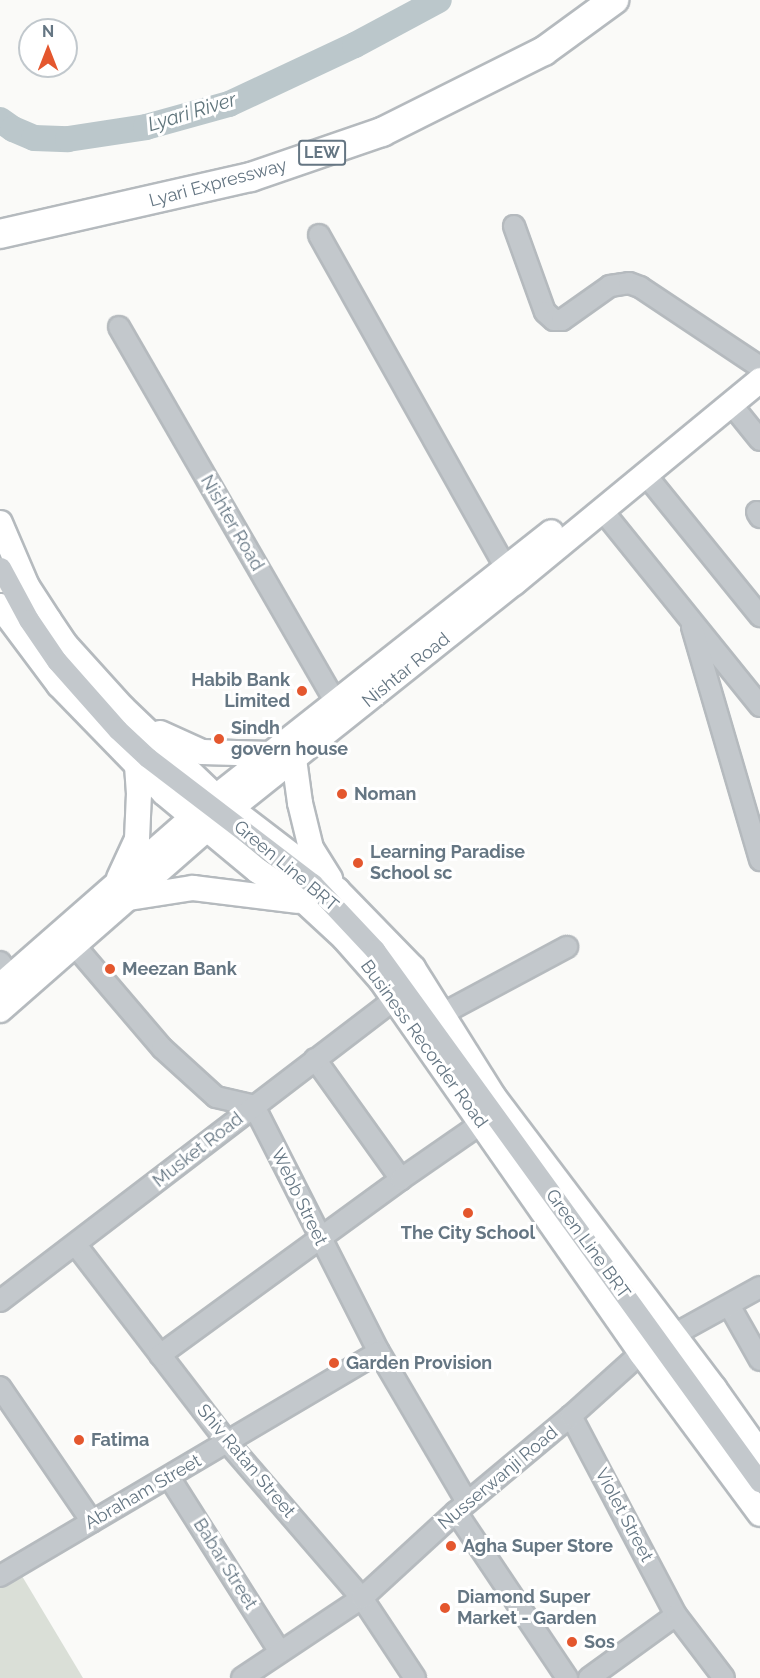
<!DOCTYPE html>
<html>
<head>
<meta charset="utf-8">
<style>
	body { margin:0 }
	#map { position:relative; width:760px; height:1678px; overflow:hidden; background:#fafaf8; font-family:Raleway,sans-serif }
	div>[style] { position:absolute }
	.green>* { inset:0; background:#dadfd7 }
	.river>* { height:26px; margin:-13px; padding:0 13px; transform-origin:13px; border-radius:13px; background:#bbc7cb }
	.roads { filter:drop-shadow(2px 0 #b5babe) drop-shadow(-2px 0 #b5babe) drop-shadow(0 2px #b5babe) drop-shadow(0 -2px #b5babe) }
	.minor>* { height:20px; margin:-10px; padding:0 10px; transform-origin:10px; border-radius:10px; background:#c3c8cc }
	.major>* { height:24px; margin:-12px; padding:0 12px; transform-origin:12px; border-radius:12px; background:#fff }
	.highway>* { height:28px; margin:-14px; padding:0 14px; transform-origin:14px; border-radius:14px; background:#fff }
	.minor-bridge>* { height:20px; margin:-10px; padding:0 10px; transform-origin:10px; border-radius:10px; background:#c3c8cc }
	.dots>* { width:16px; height:16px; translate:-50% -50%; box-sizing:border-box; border:3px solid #fff; border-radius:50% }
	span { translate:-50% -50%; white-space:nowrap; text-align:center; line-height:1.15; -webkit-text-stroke:6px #fff; paint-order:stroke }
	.shield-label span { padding:2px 4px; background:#fff; border:2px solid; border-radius:4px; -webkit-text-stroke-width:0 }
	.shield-label { font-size:16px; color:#657683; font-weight:700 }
	.street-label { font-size:18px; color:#657683 }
	.poi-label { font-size:18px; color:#657683; font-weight:700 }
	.right { translate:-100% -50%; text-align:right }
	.left { translate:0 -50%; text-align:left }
	.water-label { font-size:20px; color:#60757c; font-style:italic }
	.north { position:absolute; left:18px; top:18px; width:60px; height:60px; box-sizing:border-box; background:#fff; border:2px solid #c1c8cd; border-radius:50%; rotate:0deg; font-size:16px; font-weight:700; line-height:24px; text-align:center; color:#657683 }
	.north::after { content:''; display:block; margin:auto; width:21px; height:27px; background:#e4572e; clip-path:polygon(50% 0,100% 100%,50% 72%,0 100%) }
</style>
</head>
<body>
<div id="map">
	<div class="green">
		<i style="clip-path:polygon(16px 1566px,83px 1678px,0 1678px,0 1576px)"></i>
	</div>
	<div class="river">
		<i style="left:0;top:120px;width:16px;rotate:35deg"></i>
		<i style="left:13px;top:129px;width:23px;rotate:23deg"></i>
		<i style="left:34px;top:138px;width:34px;rotate:2deg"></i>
		<i style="left:68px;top:139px;width:79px;rotate:-8.7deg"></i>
		<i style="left:146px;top:127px;width:86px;rotate:-15.5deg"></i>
		<i style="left:229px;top:104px;width:139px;rotate:-25.1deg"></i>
		<i style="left:355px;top:45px;width:95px;rotate:-28.2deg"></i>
	</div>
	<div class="roads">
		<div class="minor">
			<i style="left:514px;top:226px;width:91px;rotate:70.2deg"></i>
			<i style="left:545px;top:312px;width:12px;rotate:42deg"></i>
			<i style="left:554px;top:320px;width:8px"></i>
			<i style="left:562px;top:320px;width:59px;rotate:-35.3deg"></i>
			<i style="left:610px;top:286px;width:19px;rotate:-9deg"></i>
			<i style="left:629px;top:283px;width:12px;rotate:20deg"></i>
			<i style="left:640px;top:287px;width:144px;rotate:33.7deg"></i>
			<i style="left:319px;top:235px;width:396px;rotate:60.7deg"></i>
			<i style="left:119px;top:327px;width:447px;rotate:60deg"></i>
			<i style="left:731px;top:404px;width:46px;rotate:51.1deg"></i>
			<i style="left:645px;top:474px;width:183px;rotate:51deg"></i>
			<i style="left:602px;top:510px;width:252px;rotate:51.1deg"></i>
			<i style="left:757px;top:512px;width:6px;rotate:59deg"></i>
			<i style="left:692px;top:627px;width:243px;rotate:73.7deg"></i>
			<i style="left:75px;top:946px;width:134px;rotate:49.5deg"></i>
			<i style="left:162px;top:1048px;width:73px;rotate:42.2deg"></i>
			<i style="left:216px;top:1097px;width:39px;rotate:13deg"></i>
			<i style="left:254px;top:1106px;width:276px;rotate:63.1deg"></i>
			<i style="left:379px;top:1352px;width:174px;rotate:59.6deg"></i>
			<i style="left:0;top:962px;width:18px;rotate:56deg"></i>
			<i style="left:442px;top:1014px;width:142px;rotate:-28.2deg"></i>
			<i style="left:315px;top:1059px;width:148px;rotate:54.4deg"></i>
			<i style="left:76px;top:1245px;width:250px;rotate:52.5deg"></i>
			<i style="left:228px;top:1443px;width:205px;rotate:49.2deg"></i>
			<i style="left:362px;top:1598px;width:96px;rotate:56.5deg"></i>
			<i style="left:0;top:1301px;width:497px;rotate:-37.4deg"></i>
			<i style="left:729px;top:1305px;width:63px;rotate:60.6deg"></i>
			<i style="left:160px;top:1355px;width:298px;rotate:-36.1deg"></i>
			<i style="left:401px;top:1179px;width:98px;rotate:-34.7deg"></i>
			<i style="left:0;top:1387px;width:163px;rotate:55.7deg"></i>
			<i style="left:571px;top:1416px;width:225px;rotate:62.2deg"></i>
			<i style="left:169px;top:1477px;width:207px;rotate:57.6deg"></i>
			<i style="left:456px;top:1512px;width:200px;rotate:56.2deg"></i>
			<i style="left:0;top:1576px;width:440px;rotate:-30.6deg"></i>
			<i style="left:242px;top:1678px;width:144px;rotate:-33.7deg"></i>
			<i style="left:362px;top:1598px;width:127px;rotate:-42.5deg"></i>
			<i style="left:456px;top:1512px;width:150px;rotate:-39.9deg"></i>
			<i style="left:571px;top:1416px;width:94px;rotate:-42deg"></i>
			<i style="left:641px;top:1353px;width:136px;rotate:-29deg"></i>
			<i style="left:589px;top:1678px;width:107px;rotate:-35.9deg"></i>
			<i style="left:676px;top:1615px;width:79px;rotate:52.7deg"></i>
		</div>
		<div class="major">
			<i style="left:0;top:523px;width:69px;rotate:66.8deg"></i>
			<i style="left:27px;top:586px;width:40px;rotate:57.1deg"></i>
			<i style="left:49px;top:620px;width:30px;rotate:56deg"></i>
			<i style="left:66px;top:645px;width:85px;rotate:47.9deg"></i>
			<i style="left:123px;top:708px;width:129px;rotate:43.7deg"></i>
			<i style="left:216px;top:797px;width:153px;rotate:37.5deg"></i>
			<i style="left:337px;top:890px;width:109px;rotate:45.7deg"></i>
			<i style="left:413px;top:968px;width:152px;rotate:57.9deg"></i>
			<i style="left:494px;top:1097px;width:365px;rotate:52.9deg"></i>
			<i style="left:714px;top:1388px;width:80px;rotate:54.7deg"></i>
			<i style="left:0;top:606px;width:99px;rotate:53.2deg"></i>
			<i style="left:59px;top:685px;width:151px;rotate:45.8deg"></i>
			<i style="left:164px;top:793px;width:122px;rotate:39.7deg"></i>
			<i style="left:258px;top:871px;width:56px;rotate:33.4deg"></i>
			<i style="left:305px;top:902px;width:53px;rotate:42.7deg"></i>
			<i style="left:344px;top:938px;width:56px;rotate:48.6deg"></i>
			<i style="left:381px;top:980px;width:455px;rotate:55.1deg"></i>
			<i style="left:641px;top:1353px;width:200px;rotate:53.5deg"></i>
			<i style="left:160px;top:733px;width:46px;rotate:24.3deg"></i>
			<i style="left:202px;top:752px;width:69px;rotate:1.7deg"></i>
			<i style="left:294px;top:759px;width:44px;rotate:82.2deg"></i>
			<i style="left:300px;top:803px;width:46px;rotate:76.3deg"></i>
			<i style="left:311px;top:848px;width:36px;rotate:58deg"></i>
			<i style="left:119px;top:878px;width:43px;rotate:-65.2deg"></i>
			<i style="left:137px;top:839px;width:45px;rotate:-87.5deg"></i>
			<i style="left:139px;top:794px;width:28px;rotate:-94deg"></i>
			<i style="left:129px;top:898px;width:65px;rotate:-8.9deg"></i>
			<i style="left:193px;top:888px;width:105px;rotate:7.1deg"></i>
			<i style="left:0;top:986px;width:287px;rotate:-41.2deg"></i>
			<i style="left:216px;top:797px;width:427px;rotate:-38.3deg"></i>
			<i style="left:0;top:1010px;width:290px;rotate:-41.2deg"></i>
			<i style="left:218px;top:819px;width:379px;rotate:-38.6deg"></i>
			<i style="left:514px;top:583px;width:319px;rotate:-39.5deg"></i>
		</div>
		<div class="highway">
			<i style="left:0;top:234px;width:257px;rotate:-12.8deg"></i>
			<i style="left:251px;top:177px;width:139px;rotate:-19deg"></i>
			<i style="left:382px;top:132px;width:181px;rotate:-26.6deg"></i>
			<i style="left:544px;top:51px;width:87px;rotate:-36.1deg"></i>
		</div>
	</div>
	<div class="minor-bridge">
		<i style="left:1px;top:568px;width:59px;rotate:61.7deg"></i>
		<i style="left:29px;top:620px;width:50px;rotate:55.7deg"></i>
		<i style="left:57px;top:661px;width:92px;rotate:48.5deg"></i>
		<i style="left:118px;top:730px;width:41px;rotate:43deg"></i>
		<i style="left:148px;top:758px;width:208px;rotate:37.4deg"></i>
		<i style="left:313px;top:884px;width:91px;rotate:46.8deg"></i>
		<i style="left:375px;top:950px;width:657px;rotate:54.11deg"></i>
	</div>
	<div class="dots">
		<i style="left:302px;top:691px;background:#e4572e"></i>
		<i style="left:219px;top:739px;background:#e4572e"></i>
		<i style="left:342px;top:794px;background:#e4572e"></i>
		<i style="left:358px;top:863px;background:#e4572e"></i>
		<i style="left:110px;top:969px;background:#e4572e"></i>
		<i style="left:468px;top:1213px;background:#e4572e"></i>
		<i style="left:334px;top:1363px;background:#e4572e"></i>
		<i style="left:79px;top:1440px;background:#e4572e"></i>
		<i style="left:451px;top:1546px;background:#e4572e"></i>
		<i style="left:445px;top:1608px;background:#e4572e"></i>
		<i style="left:572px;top:1642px;background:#e4572e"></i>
	</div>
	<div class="shield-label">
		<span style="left:322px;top:153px">LEW</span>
	</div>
	<div class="street-label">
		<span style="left:218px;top:183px;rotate:-15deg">Lyari Expressway</span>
		<span style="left:232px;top:523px;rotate:60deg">Nishter Road</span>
		<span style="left:406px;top:670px;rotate:-39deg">Nishtar Road</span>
		<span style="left:286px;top:866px;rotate:40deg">Green Line BRT</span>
		<span style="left:424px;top:1044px;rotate:54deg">Business Recorder Road</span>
		<span style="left:198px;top:1150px;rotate:-38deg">Musket Road</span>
		<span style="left:299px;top:1197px;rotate:64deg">Webb Street</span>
		<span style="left:588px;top:1244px;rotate:54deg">Green Line BRT</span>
		<span style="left:246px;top:1461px;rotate:50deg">Shiv Ratan Street</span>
		<span style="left:498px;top:1478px;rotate:-40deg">Nusserwanji Road</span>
		<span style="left:143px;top:1492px;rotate:-30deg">Abraham Street</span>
		<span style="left:624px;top:1515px;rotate:62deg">Violet Street</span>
		<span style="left:225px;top:1564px;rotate:58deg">Babar Street</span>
	</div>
	<div class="poi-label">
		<span class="right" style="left:290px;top:691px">Habib Bank<br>Limited</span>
		<span class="left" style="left:231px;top:739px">Sindh<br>govern house</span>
		<span class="left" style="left:354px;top:794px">Noman</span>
		<span class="left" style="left:370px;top:863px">Learning Paradise<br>School sc</span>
		<span class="left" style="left:122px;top:969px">Meezan Bank</span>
		<span style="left:468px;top:1233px">The City School</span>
		<span class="left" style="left:346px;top:1363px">Garden Provision</span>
		<span class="left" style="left:91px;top:1440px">Fatima</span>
		<span class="left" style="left:463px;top:1546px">Agha Super Store</span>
		<span class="left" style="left:457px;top:1608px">Diamond Super<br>Market - Garden</span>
		<span class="left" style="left:584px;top:1642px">Sos</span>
	</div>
	<div class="water-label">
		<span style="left:192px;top:112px;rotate:-17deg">Lyari River</span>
	</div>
	<div class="north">N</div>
</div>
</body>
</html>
